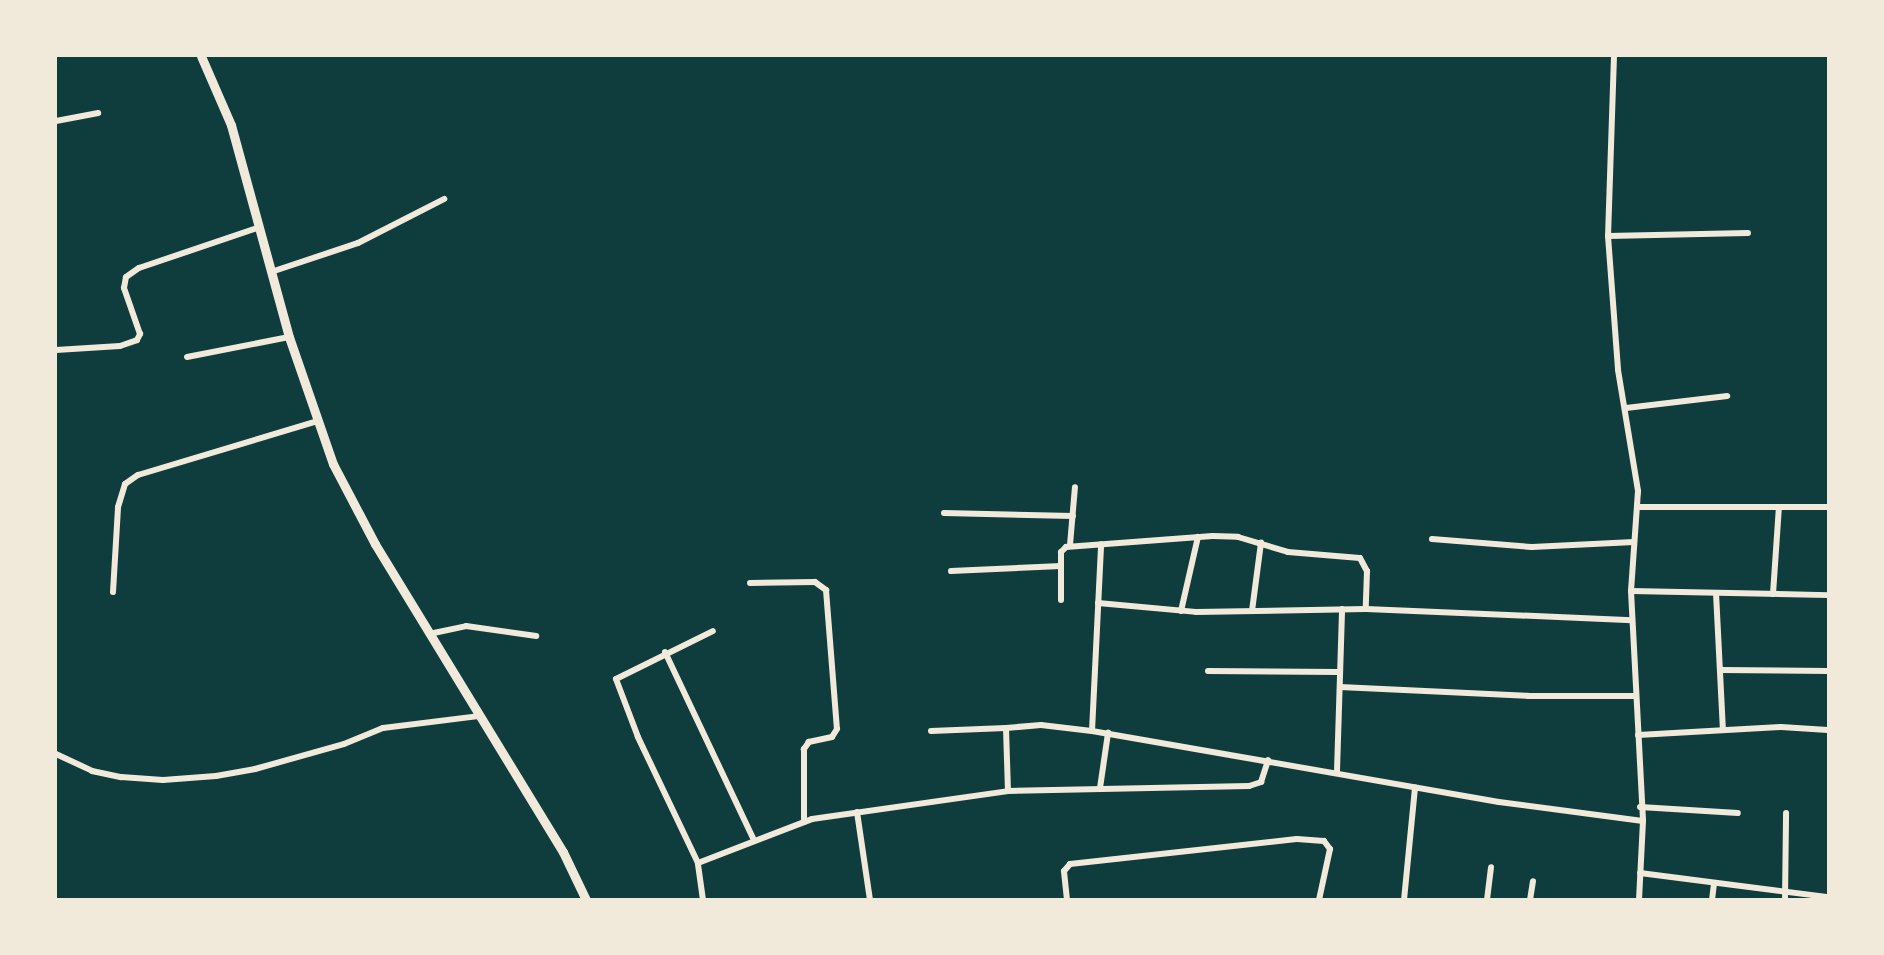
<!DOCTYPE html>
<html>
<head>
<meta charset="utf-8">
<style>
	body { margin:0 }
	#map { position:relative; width:1884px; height:955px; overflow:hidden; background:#0f3d3e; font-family:"Exo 2",sans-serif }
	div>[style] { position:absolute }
	.minor>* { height:6px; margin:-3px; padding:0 3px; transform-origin:3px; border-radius:3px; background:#f1e9da }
	.tertiary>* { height:9px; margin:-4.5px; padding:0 4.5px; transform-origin:4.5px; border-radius:4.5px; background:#f1e9da }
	span { translate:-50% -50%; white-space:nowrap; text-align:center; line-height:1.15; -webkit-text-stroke:6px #f1e9da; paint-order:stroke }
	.frame { position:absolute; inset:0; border:57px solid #f1e9da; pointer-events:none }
</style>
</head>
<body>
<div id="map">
	<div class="minor">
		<i style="left:1614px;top:56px;width:180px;rotate:91.9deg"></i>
		<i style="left:1608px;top:236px;width:134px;rotate:85.7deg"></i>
		<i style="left:1618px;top:370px;width:123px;rotate:80.6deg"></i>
		<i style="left:1638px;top:491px;width:100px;rotate:94deg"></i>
		<i style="left:1631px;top:591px;width:230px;rotate:87deg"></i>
		<i style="left:1643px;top:821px;width:79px;rotate:92.9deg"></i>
		<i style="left:56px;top:121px;width:43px;rotate:-10.8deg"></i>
		<i style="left:1608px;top:236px;width:140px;rotate:-1.2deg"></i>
		<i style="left:271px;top:272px;width:92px;rotate:-18.4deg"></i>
		<i style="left:358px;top:243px;width:97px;rotate:-27.1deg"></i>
		<i style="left:56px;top:350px;width:64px;rotate:-3.6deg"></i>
		<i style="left:120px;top:346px;width:18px;rotate:-19deg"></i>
		<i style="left:137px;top:340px;width:7px;rotate:-63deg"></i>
		<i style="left:140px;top:334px;width:49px;rotate:-109.2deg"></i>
		<i style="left:124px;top:288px;width:11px;rotate:-80deg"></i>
		<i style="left:126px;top:277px;width:16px;rotate:-35deg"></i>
		<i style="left:139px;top:268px;width:125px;rotate:-18.7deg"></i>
		<i style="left:187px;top:357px;width:104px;rotate:-11.1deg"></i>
		<i style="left:1626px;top:408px;width:102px;rotate:-6.8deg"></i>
		<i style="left:1637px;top:507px;width:191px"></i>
		<i style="left:944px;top:513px;width:129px;rotate:1.3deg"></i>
		<i style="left:1432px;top:539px;width:100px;rotate:4.6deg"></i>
		<i style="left:1532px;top:547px;width:102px;rotate:-2.8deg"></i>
		<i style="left:1070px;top:545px;width:58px;rotate:-85.1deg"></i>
		<i style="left:951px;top:571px;width:110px;rotate:-2.6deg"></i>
		<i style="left:750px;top:583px;width:65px;rotate:-0.9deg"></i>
		<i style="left:815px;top:582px;width:14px;rotate:36deg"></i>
		<i style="left:826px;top:590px;width:139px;rotate:85.5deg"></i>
		<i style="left:837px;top:729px;width:9px;rotate:122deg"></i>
		<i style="left:832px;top:737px;width:24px;rotate:168deg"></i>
		<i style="left:809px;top:742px;width:9px;rotate:126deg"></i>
		<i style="left:804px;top:749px;width:73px;rotate:90deg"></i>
		<i style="left:1631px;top:591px;width:197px;rotate:1.2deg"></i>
		<i style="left:113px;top:592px;width:85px;rotate:-86.6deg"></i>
		<i style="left:118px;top:507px;width:24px;rotate:-73deg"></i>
		<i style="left:125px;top:484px;width:16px;rotate:-35deg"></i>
		<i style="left:138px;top:475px;width:188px;rotate:-16.7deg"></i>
		<i style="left:1716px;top:593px;width:137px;rotate:87.1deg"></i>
		<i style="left:1773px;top:594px;width:87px;rotate:-86.1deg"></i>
		<i style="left:1061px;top:600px;width:48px;rotate:-90deg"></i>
		<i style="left:1061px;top:552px;width:7px;rotate:-45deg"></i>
		<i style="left:1066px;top:547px;width:147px;rotate:-4.3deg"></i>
		<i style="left:1213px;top:536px;width:25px;rotate:2deg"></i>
		<i style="left:1238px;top:537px;width:52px;rotate:16.7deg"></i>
		<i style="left:1288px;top:552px;width:72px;rotate:4.8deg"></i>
		<i style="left:1360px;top:558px;width:15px;rotate:62deg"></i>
		<i style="left:1367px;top:571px;width:38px;rotate:92deg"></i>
		<i style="left:1098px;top:603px;width:98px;rotate:5.2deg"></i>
		<i style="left:1196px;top:612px;width:170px;rotate:-1deg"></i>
		<i style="left:1366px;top:609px;width:266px;rotate:2.4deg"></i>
		<i style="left:1181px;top:611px;width:76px;rotate:-77.1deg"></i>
		<i style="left:1252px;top:611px;width:69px;rotate:-82.5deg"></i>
		<i style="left:429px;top:634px;width:38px;rotate:-12deg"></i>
		<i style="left:466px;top:626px;width:71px;rotate:8.1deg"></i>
		<i style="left:665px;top:652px;width:208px;rotate:64.7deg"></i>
		<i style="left:1720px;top:670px;width:108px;rotate:0.5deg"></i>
		<i style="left:1208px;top:671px;width:131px;rotate:0.4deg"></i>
		<i style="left:1340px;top:687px;width:188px;rotate:2.7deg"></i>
		<i style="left:1528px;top:696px;width:107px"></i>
		<i style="left:1006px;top:728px;width:35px;rotate:-5deg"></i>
		<i style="left:1041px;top:725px;width:51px;rotate:6.7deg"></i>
		<i style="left:1092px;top:731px;width:413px;rotate:9.9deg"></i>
		<i style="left:1499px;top:802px;width:145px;rotate:7.5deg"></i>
		<i style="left:931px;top:731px;width:75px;rotate:-2.3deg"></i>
		<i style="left:1006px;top:728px;width:63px;rotate:88.2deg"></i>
		<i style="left:1092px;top:731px;width:187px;rotate:-87.2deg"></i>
		<i style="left:1638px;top:735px;width:143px;rotate:-3.2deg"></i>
		<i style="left:1781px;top:727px;width:47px;rotate:3.7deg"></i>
		<i style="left:56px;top:754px;width:40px;rotate:25deg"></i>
		<i style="left:92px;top:771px;width:30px;rotate:12deg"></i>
		<i style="left:121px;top:777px;width:42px;rotate:4.1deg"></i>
		<i style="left:163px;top:780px;width:53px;rotate:-4.3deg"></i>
		<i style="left:216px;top:776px;width:40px;rotate:-10deg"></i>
		<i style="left:255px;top:769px;width:92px;rotate:-15.7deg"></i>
		<i style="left:344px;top:744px;width:42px;rotate:-22.3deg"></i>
		<i style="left:383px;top:728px;width:98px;rotate:-7.1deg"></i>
		<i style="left:1337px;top:771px;width:162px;rotate:-88.2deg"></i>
		<i style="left:1100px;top:788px;width:56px;rotate:-81.7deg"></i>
		<i style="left:1640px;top:807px;width:98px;rotate:3.5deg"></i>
		<i style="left:857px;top:812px;width:89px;rotate:81.6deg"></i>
		<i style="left:698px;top:863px;width:140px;rotate:-115.5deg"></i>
		<i style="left:638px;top:737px;width:62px;rotate:-110.8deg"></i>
		<i style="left:616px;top:679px;width:108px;rotate:-26.3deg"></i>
		<i style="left:1640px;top:873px;width:190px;rotate:7.3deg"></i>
		<i style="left:703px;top:900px;width:37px;rotate:-98deg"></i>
		<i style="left:698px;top:863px;width:122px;rotate:-21.1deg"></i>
		<i style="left:812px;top:819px;width:198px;rotate:-8.1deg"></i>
		<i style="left:1008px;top:791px;width:241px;rotate:-1.2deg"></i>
		<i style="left:1249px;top:786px;width:13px;rotate:-18deg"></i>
		<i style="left:1261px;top:782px;width:23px;rotate:-72deg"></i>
		<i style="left:1067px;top:900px;width:29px;rotate:-96deg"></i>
		<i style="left:1064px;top:871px;width:9px;rotate:-49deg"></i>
		<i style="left:1070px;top:864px;width:228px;rotate:-6.3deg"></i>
		<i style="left:1297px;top:839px;width:27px;rotate:4deg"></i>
		<i style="left:1324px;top:841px;width:10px;rotate:53deg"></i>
		<i style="left:1330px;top:849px;width:52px;rotate:102.2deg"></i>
		<i style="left:1404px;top:900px;width:113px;rotate:-84.4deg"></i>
		<i style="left:1487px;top:900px;width:33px;rotate:-83deg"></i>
		<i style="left:1530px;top:900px;width:19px;rotate:-81deg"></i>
		<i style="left:1712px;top:900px;width:17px;rotate:-83deg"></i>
		<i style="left:1785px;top:900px;width:87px;rotate:-89.3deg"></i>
	</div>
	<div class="tertiary">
		<i style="left:201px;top:56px;width:75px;rotate:66.5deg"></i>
		<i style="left:231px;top:125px;width:220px;rotate:74.7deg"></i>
		<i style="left:289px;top:337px;width:134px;rotate:70.9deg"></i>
		<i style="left:333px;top:464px;width:90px;rotate:62.3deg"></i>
		<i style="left:375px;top:544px;width:361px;rotate:58.6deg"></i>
		<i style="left:563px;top:852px;width:53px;rotate:64.4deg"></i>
	</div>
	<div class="frame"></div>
</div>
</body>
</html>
